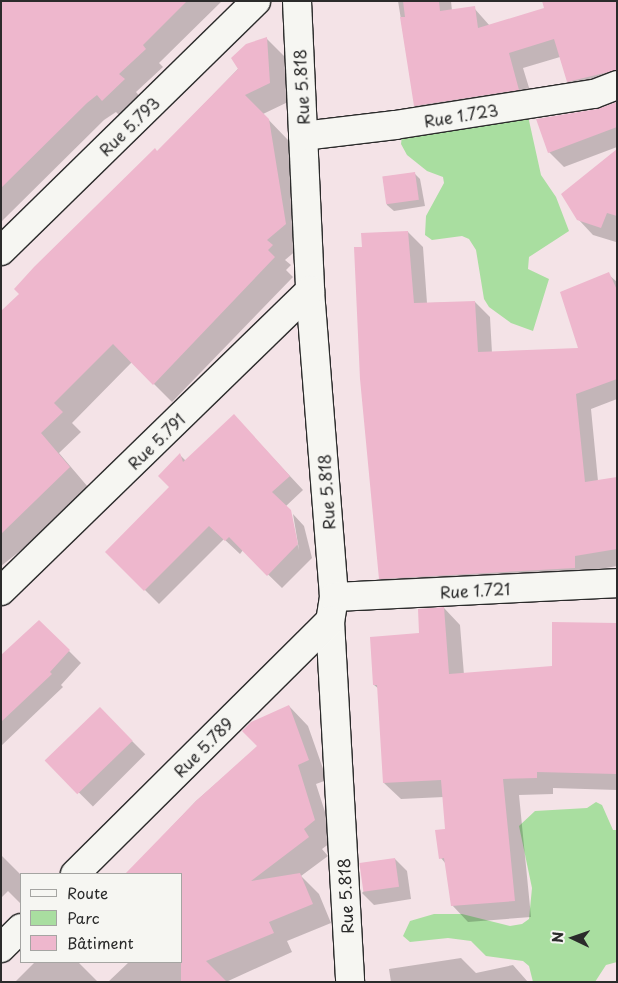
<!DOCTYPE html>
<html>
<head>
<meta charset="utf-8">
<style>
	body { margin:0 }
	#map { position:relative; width:618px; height:983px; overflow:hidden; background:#f4e3e7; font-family:"Playpen Sans",sans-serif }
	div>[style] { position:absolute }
	.green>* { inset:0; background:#a9dea0 }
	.shadow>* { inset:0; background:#0003; transform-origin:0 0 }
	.building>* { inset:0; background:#eeb7cd; transform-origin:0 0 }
	.roads { filter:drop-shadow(1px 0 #2b2b2b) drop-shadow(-1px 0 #2b2b2b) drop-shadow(0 1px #2b2b2b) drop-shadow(0 -1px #2b2b2b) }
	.street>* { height:28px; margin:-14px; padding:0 14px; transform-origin:14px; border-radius:14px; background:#f6f6f2 }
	span { translate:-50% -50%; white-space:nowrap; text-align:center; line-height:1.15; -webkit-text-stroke:4px #f6f6f2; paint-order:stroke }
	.street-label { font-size:16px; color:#2b2b2b }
	.frame { position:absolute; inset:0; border:2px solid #2b2b2b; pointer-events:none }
	.legend { position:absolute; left:20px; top:873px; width:162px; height:90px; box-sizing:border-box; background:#f6f6f2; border:1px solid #a5a5a2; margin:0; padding:6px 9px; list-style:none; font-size:15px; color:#2b2b2b }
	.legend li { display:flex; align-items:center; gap:10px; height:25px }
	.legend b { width:25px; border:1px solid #a5a5a2 }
	.north { position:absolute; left:548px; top:913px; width:50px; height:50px; -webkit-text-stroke:4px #f6f6f2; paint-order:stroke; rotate:273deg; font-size:14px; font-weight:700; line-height:20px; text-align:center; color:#2b2b2b }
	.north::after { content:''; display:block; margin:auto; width:18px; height:22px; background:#2b2b2b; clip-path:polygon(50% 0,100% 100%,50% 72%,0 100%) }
</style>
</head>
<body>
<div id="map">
	<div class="green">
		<i style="clip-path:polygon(528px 116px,541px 175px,556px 197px,569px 231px,529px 257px,528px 269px,549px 279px,533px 331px,511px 323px,489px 307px,484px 299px,476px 250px,469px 239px,462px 236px,432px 240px,425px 235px,426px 216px,444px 183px,443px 177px,427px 171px,407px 155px,401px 144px,402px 136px)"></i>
		<i style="clip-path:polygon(596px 802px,602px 805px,613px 830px,617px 830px,617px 962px,606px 965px,595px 982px,533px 982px,529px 966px,523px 961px,486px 956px,471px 941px,448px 938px,410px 942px,403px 936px,410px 921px,434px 914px,462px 914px,510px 926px,522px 924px,529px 919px,532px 888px,519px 826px,535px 811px,587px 808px)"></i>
	</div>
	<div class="shadow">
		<i style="clip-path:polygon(1px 1px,222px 1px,159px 63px,163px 67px,136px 92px,141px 98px,121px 117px,116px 112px,104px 120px,1px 222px)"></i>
		<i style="clip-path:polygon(398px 1px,451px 1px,452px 11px,474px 8px,490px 26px,617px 1px,617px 88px,583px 97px,568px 82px,560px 57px,523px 68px,534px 104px,430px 121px,415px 106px)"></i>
		<i style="clip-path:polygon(267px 39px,286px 58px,288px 102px,263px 114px,288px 140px,305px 243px,285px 260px,291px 265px,286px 270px,293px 277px,172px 402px,132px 362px,72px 423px,81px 432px,59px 453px,88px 487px,29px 544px,1px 566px,1px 314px)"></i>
		<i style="clip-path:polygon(617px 103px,617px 147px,564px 167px,549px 152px,600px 110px)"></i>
		<i style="clip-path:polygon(617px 151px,617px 239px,616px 242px,593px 235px,578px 219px)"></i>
		<i style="clip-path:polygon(414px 173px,420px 179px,425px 206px,394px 211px,387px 205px,383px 177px)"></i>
		<i style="clip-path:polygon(408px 232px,423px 247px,427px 303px,475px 302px,490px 317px,492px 353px,580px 350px,608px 274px,617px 282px,617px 399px,591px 409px,598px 481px,617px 478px,617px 566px,589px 571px,590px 582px,395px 594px,380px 579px,364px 248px)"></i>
		<i style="clip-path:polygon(247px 430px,303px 490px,285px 507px,289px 511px,299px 550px,293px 514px,304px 526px,312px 558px,282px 588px,243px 550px,240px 554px,224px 539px,159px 604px,107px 552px,171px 488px,180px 455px,186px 461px)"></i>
		<i style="clip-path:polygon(444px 608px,460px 625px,464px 675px,553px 668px,617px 624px,617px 790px,553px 788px,553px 794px,519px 795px,531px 917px,468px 922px,452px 905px,446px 864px,441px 858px,446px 830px,444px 797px,401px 799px,384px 783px,379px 689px,374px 685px)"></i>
		<i style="clip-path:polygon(69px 651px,81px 663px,61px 685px,63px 687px,1px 746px,1px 657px)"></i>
		<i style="clip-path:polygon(289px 706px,308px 726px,327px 780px,316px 784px,334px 840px,322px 849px,328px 856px,301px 876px,319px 894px,331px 923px,287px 941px,292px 952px,226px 982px,108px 982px,129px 962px,181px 962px,181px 874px,127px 874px,196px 801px,259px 746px)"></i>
		<i style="left:100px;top:709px;width:64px;height:74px;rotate:45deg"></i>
		<i style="clip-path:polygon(1px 855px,21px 875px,21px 904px,8px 891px,1px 898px)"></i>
		<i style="clip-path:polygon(395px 859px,407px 871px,411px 899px,374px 905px,362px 893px)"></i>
		<i style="clip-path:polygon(461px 958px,476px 973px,513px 965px,528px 982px,391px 982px,389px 969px)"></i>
		<i style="clip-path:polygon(35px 962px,78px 962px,98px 982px,15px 982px)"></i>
	</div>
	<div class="building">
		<i style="clip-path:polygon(1px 1px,187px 1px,143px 45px,146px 49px,119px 74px,125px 79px,102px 101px,97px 95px,87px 103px,1px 188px)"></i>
		<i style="clip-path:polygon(403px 1px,439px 1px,440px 11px,475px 6px,478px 28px,544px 8px,542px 1px,617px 1px,617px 70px,567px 82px,554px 39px,509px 53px,519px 90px,414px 106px,400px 17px,405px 17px)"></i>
		<i style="clip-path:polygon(267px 37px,270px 83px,245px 95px,269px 119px,286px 224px,267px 240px,273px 245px,268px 250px,275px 257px,153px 385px,113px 344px,54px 403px,63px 412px,41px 433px,70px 467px,1px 534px,1px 311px,19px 294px,14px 289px,34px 267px,155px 148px,157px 151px,238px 69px,231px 58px,246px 44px)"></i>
		<i style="clip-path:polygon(617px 102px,617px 127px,548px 153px,536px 119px,597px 109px)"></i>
		<i style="clip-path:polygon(617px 149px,617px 216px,607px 213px,601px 228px,577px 220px,561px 194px)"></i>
		<i style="left:415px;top:172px;width:28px;height:33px;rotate:82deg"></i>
		<i style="clip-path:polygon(408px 231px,414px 303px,475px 301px,478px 352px,578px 348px,560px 292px,609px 272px,617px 290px,617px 379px,576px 394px,585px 482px,617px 477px,617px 549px,575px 556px,575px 568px,379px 579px,360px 379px,354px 247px,362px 247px,361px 233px)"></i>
		<i style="clip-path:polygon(234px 414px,290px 476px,272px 492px,291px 510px,298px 544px,267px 576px,229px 537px,225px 541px,209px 526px,144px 591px,105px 552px,169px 487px,158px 476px,180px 453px,183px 462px)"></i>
		<i style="clip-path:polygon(444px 607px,449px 674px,552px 666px,552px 622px,617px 623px,616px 774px,537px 772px,537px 778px,503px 779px,515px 901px,451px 906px,444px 858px,439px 859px,435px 830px,445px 829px,441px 780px,383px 783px,377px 685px,373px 685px,370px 637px,419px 633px,418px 609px)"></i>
		<i style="clip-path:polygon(39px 620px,70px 650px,50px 672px,52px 674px,1px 722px,1px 655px)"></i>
		<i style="clip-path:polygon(289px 705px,309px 760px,298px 765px,315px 820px,304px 829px,309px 837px,251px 881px,300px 873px,313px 904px,269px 922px,274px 933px,206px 961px,227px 982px,181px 982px,181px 874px,125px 874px,196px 801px,257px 746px,242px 731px,251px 722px)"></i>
		<i style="left:100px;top:707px;width:47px;height:77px;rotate:46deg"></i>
		<i style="left:395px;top:858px;width:29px;height:36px;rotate:82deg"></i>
	</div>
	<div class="roads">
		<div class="street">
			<i style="left:297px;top:1px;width:290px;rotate:87.4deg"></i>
			<i style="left:310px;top:291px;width:307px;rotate:85.5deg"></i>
			<i style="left:334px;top:597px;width:24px;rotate:99deg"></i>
			<i style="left:330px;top:621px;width:362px;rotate:86.8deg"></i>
			<i style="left:303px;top:136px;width:93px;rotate:-6.8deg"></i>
			<i style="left:395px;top:125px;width:201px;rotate:-8.9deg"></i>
			<i style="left:594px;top:94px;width:25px;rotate:-21deg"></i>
			<i style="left:1px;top:251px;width:357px;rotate:-44.4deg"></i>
			<i style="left:1px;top:591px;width:431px;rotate:-44.2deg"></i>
			<i style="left:334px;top:597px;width:283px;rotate:-2.8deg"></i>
			<i style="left:75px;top:874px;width:359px;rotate:-44.8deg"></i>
			<i style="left:1px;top:948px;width:28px;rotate:-45deg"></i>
		</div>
	</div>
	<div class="street-label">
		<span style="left:301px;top:87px;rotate:-93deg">Rue 5.818</span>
		<span style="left:461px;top:115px;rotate:-9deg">Rue 1.723</span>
		<span style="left:129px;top:126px;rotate:-44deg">Rue 5.793</span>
		<span style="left:156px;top:441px;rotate:-44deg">Rue 5.791</span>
		<span style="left:326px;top:492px;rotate:-94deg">Rue 5.818</span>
		<span style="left:475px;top:590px;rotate:-3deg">Rue 1.721</span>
		<span style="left:203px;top:747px;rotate:-45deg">Rue 5.789</span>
		<span style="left:345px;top:896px;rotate:-93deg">Rue 5.818</span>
	</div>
	<div class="frame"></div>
	<ul class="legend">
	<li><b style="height:6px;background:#f6f6f2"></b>Route</li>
	<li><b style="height:14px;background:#a9dea0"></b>Parc</li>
	<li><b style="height:14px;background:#eeb7cd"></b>Bâtiment</li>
	</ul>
	<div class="north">N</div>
</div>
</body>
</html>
